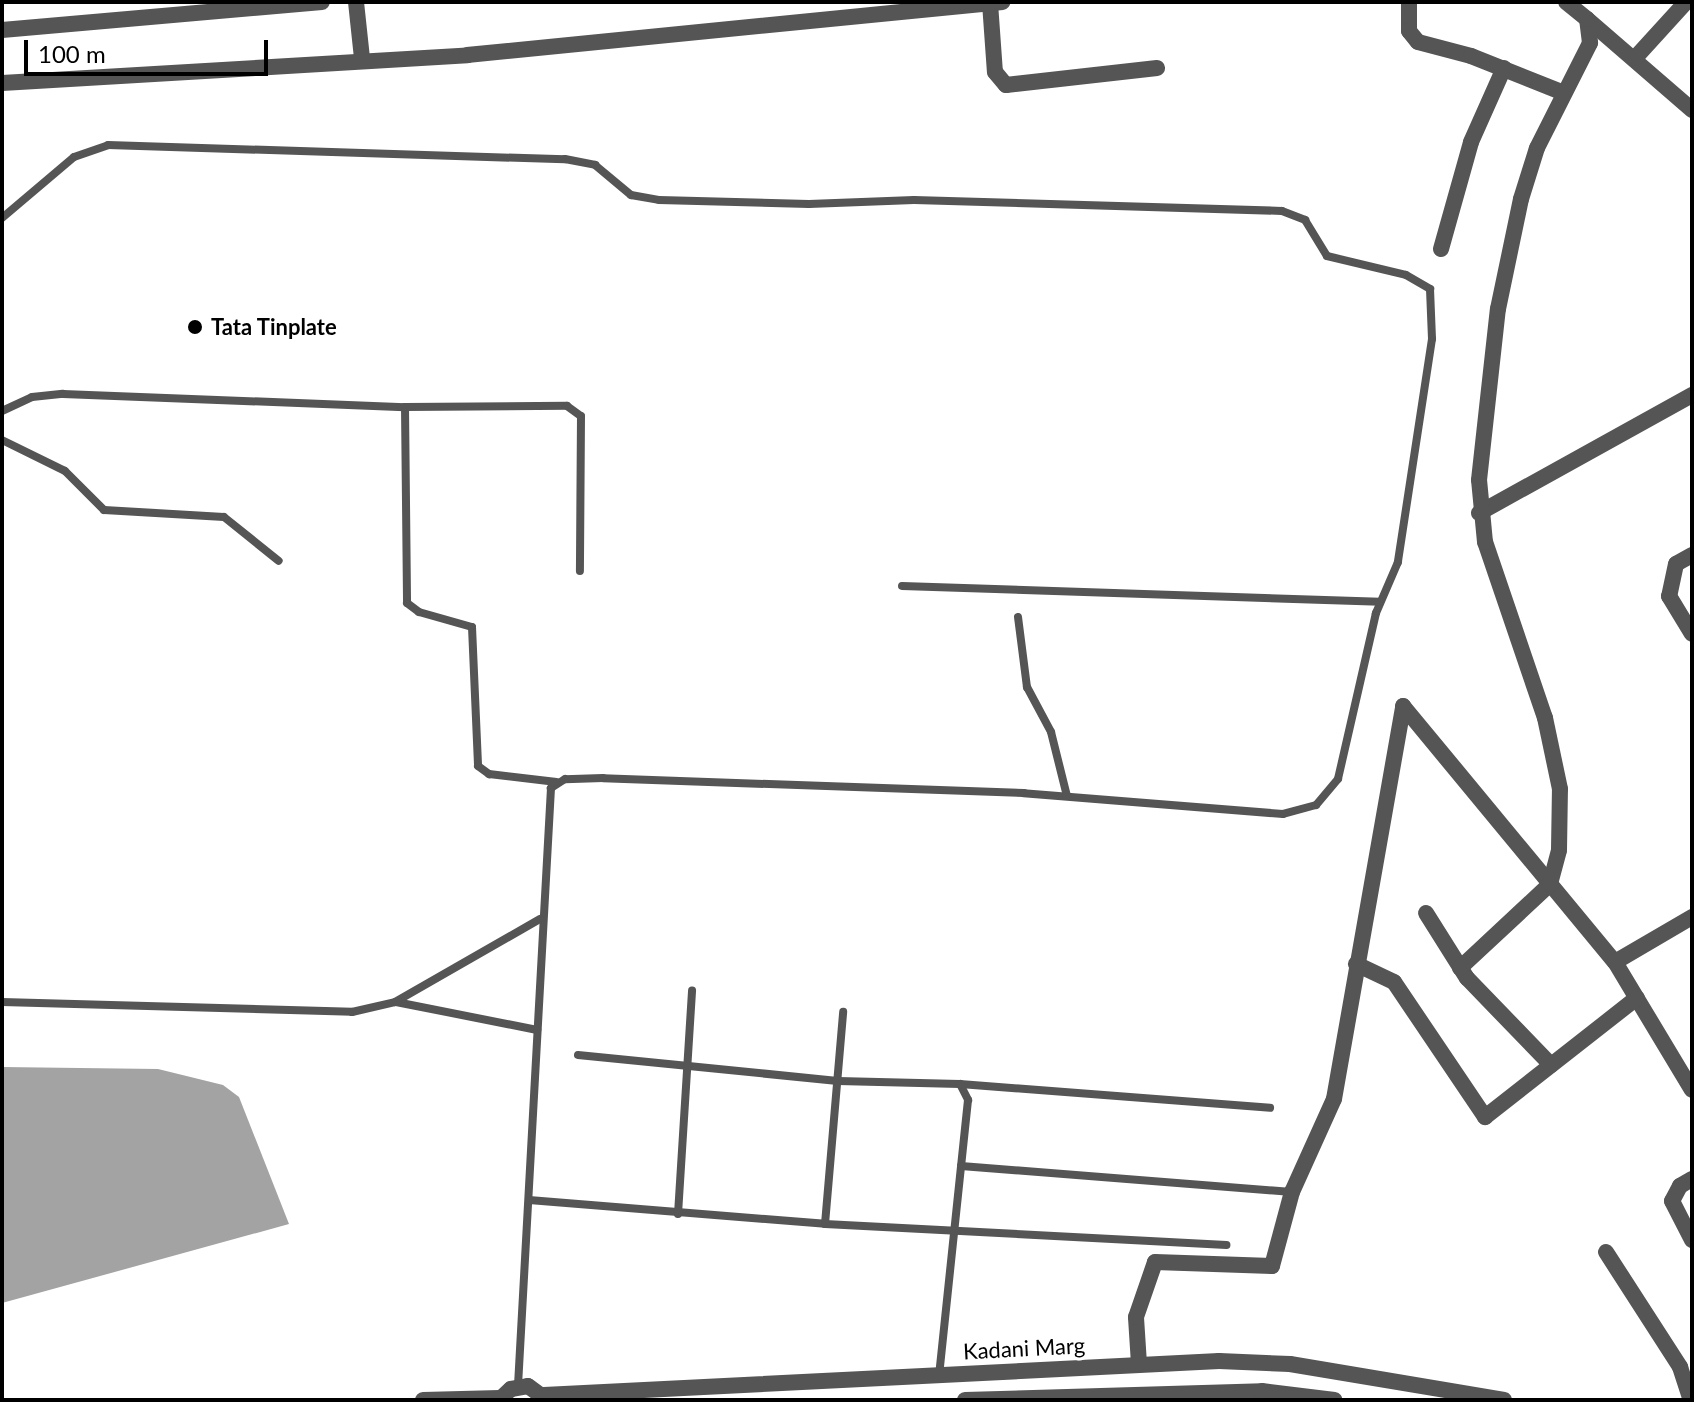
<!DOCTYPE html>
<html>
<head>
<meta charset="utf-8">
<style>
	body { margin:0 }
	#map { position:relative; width:1694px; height:1402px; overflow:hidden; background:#fff; font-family:Lato,sans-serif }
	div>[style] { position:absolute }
	.water>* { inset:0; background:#a3a3a3 }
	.service>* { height:8px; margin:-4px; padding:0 4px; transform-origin:4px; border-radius:4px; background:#555 }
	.minor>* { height:16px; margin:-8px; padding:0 8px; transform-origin:8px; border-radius:8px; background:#555 }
	.dots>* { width:22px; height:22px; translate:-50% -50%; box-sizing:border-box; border:4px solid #fff; border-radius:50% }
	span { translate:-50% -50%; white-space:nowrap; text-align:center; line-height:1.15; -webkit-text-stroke:6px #fff; paint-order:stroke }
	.poi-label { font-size:22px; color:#000; font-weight:700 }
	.left { translate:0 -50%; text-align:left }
	.street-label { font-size:22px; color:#000 }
	.frame { position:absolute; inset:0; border:4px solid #000; pointer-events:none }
	.scale { position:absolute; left:24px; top:40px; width:244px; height:36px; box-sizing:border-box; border:4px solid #000; border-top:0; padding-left:10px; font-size:24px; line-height:28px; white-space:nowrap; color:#000; -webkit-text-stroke:6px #fff; paint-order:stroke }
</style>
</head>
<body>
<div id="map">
	<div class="water">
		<i style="clip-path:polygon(2px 1067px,158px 1069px,223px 1085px,239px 1097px,289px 1224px,2px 1303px)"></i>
	</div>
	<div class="service">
		<i style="left:2px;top:218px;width:94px;rotate:-40.3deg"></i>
		<i style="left:74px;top:157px;width:36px;rotate:-19deg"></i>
		<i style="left:108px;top:145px;width:457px;rotate:1.8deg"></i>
		<i style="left:565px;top:159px;width:31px;rotate:11deg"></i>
		<i style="left:595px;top:165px;width:47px;rotate:39.8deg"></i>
		<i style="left:631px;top:195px;width:28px;rotate:10deg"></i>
		<i style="left:659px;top:200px;width:150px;rotate:1.5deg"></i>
		<i style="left:809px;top:204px;width:105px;rotate:-2.2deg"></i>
		<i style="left:914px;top:200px;width:368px;rotate:1.7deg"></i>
		<i style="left:1282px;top:211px;width:25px;rotate:21deg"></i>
		<i style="left:1305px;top:220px;width:42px;rotate:58.6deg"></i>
		<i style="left:1327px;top:256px;width:81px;rotate:13.5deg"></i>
		<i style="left:1406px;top:275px;width:28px;rotate:30deg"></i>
		<i style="left:1430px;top:289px;width:50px;rotate:87.7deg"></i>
		<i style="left:1432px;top:339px;width:226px;rotate:98.7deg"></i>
		<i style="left:1398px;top:562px;width:56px;rotate:113.3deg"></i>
		<i style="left:1376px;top:613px;width:170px;rotate:102.9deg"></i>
		<i style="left:1338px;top:779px;width:34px;rotate:130deg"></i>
		<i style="left:1316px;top:805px;width:34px;rotate:165deg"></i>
		<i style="left:1283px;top:814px;width:260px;rotate:-175.4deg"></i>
		<i style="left:1024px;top:793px;width:421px;rotate:-178deg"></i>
		<i style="left:603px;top:778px;width:38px;rotate:178deg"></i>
		<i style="left:565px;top:779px;width:17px;rotate:147deg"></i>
		<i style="left:551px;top:788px;width:599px;rotate:93.16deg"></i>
		<i style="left:405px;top:407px;width:196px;rotate:89.4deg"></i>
		<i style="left:407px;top:603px;width:15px;rotate:37deg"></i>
		<i style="left:419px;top:612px;width:55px;rotate:15.8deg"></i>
		<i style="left:472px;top:627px;width:139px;rotate:87.5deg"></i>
		<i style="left:478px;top:766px;width:14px;rotate:36deg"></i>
		<i style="left:489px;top:774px;width:68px;rotate:6.7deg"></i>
		<i style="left:2px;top:411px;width:33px;rotate:-25deg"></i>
		<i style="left:32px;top:397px;width:31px;rotate:-6deg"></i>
		<i style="left:63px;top:394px;width:342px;rotate:2.2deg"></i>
		<i style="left:405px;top:407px;width:162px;rotate:-0.4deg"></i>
		<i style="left:567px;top:406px;width:17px;rotate:36deg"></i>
		<i style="left:581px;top:416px;width:155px;rotate:90.4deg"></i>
		<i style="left:2px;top:440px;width:70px;rotate:26.2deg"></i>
		<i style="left:65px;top:471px;width:55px;rotate:45deg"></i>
		<i style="left:104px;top:510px;width:120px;rotate:3.3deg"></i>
		<i style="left:224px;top:517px;width:70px;rotate:38.7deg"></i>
		<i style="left:902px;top:586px;width:478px;rotate:1.9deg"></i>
		<i style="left:1018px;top:617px;width:71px;rotate:82.7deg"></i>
		<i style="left:1027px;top:687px;width:51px;rotate:61.9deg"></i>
		<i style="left:1051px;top:732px;width:66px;rotate:76deg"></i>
		<i style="left:2px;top:1002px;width:350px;rotate:1.6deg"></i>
		<i style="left:352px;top:1012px;width:44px;rotate:-13.1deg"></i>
		<i style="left:395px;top:1002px;width:167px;rotate:-29.8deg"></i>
		<i style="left:396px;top:1002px;width:144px;rotate:11.2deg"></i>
		<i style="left:578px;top:1055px;width:261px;rotate:5.7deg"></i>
		<i style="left:838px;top:1081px;width:122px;rotate:1.4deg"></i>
		<i style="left:960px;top:1084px;width:18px;rotate:63deg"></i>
		<i style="left:968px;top:1100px;width:276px;rotate:96deg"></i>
		<i style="left:960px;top:1084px;width:311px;rotate:4.4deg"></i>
		<i style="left:961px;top:1166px;width:332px;rotate:4.5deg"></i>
		<i style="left:529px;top:1200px;width:297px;rotate:4.6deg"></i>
		<i style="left:825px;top:1224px;width:402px;rotate:3deg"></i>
		<i style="left:678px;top:1214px;width:224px;rotate:-86.4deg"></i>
		<i style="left:825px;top:1224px;width:213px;rotate:-85.1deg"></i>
	</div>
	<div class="minor">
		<i style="left:356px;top:2px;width:56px;rotate:83.9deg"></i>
		<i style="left:1409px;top:2px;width:29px;rotate:90deg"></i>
		<i style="left:1409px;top:31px;width:14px;rotate:51deg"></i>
		<i style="left:1418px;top:42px;width:55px;rotate:14.8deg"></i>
		<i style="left:1471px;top:56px;width:100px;rotate:21.7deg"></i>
		<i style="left:990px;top:3px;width:69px;rotate:85.9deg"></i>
		<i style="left:995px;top:72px;width:17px;rotate:50deg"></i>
		<i style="left:1006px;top:85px;width:152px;rotate:-6.4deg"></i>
		<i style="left:1587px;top:19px;width:139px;rotate:40.9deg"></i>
		<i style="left:2px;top:30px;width:321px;rotate:-5deg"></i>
		<i style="left:1636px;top:57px;width:74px;rotate:-47.7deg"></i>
		<i style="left:2px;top:83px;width:466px;rotate:-3.4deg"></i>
		<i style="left:467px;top:55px;width:538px;rotate:-5.66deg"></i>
		<i style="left:1441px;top:249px;width:111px;rotate:-74.3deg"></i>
		<i style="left:1471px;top:142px;width:81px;rotate:-66deg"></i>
		<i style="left:1479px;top:513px;width:244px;rotate:-29deg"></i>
		<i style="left:1692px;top:555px;width:18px;rotate:151deg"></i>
		<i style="left:1676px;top:564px;width:33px;rotate:102deg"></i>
		<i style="left:1669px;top:596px;width:44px;rotate:58.8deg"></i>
		<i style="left:1403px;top:706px;width:332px;rotate:50.4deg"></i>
		<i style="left:1615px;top:962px;width:149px;rotate:59deg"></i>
		<i style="left:1426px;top:913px;width:77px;rotate:57.8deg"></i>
		<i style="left:1467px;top:978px;width:121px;rotate:46deg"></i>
		<i style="left:1615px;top:962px;width:89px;rotate:-30.3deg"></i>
		<i style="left:1356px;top:964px;width:42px;rotate:25.3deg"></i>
		<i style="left:1394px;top:982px;width:163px;rotate:56deg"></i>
		<i style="left:1485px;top:1117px;width:193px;rotate:-38.1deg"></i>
		<i style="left:1460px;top:968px;width:123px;rotate:-43deg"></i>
		<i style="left:1550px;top:884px;width:35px;rotate:-75deg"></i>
		<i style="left:1559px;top:850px;width:61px;rotate:-89.1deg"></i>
		<i style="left:1560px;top:789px;width:73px;rotate:-101.9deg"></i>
		<i style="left:1545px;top:718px;width:186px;rotate:-108.8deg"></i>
		<i style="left:1485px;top:542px;width:62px;rotate:-95.5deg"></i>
		<i style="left:1479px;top:480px;width:172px;rotate:-83.7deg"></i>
		<i style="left:1498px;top:309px;width:112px;rotate:-78.2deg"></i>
		<i style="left:1521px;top:199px;width:53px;rotate:-72.6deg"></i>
		<i style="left:1537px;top:148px;width:118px;rotate:-63.2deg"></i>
		<i style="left:1590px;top:43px;width:24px;rotate:-97deg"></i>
		<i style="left:1587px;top:19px;width:27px;rotate:-141deg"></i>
		<i style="left:1692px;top:1179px;width:14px;rotate:150deg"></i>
		<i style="left:1680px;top:1186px;width:17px;rotate:118deg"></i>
		<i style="left:1672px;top:1201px;width:44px;rotate:62.9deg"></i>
		<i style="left:1606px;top:1252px;width:137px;rotate:57.2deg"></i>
		<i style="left:1680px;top:1367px;width:35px;rotate:72deg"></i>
		<i style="left:1139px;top:1364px;width:47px;rotate:-93.7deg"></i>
		<i style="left:1136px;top:1317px;width:58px;rotate:-70.9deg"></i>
		<i style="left:1155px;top:1262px;width:117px;rotate:2deg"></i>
		<i style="left:1272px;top:1266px;width:77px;rotate:-74.9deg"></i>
		<i style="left:1292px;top:1192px;width:102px;rotate:-65.7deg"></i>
		<i style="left:1334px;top:1099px;width:399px;rotate:-80deg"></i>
		<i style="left:544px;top:1395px;width:676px;rotate:-2.88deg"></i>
		<i style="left:1219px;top:1361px;width:71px;rotate:2.4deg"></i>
		<i style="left:1290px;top:1364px;width:217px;rotate:9.5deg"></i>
		<i style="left:423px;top:1400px;width:77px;rotate:-1.5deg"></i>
		<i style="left:499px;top:1400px;width:16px;rotate:-43deg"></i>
		<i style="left:511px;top:1389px;width:17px;rotate:-10deg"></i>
		<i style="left:528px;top:1386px;width:24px;rotate:36deg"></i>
		<i style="left:965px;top:1400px;width:297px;rotate:-1.7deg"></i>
		<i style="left:1262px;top:1391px;width:73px;rotate:7.1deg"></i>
	</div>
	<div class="dots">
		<i style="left:195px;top:327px;background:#000"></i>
	</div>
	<div class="poi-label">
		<span class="left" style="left:211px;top:327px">Tata Tinplate</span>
	</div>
	<div class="street-label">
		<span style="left:1024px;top:1348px;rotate:-3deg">Kadani Marg</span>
	</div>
	<div class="frame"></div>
	<div class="scale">100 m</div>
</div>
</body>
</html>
